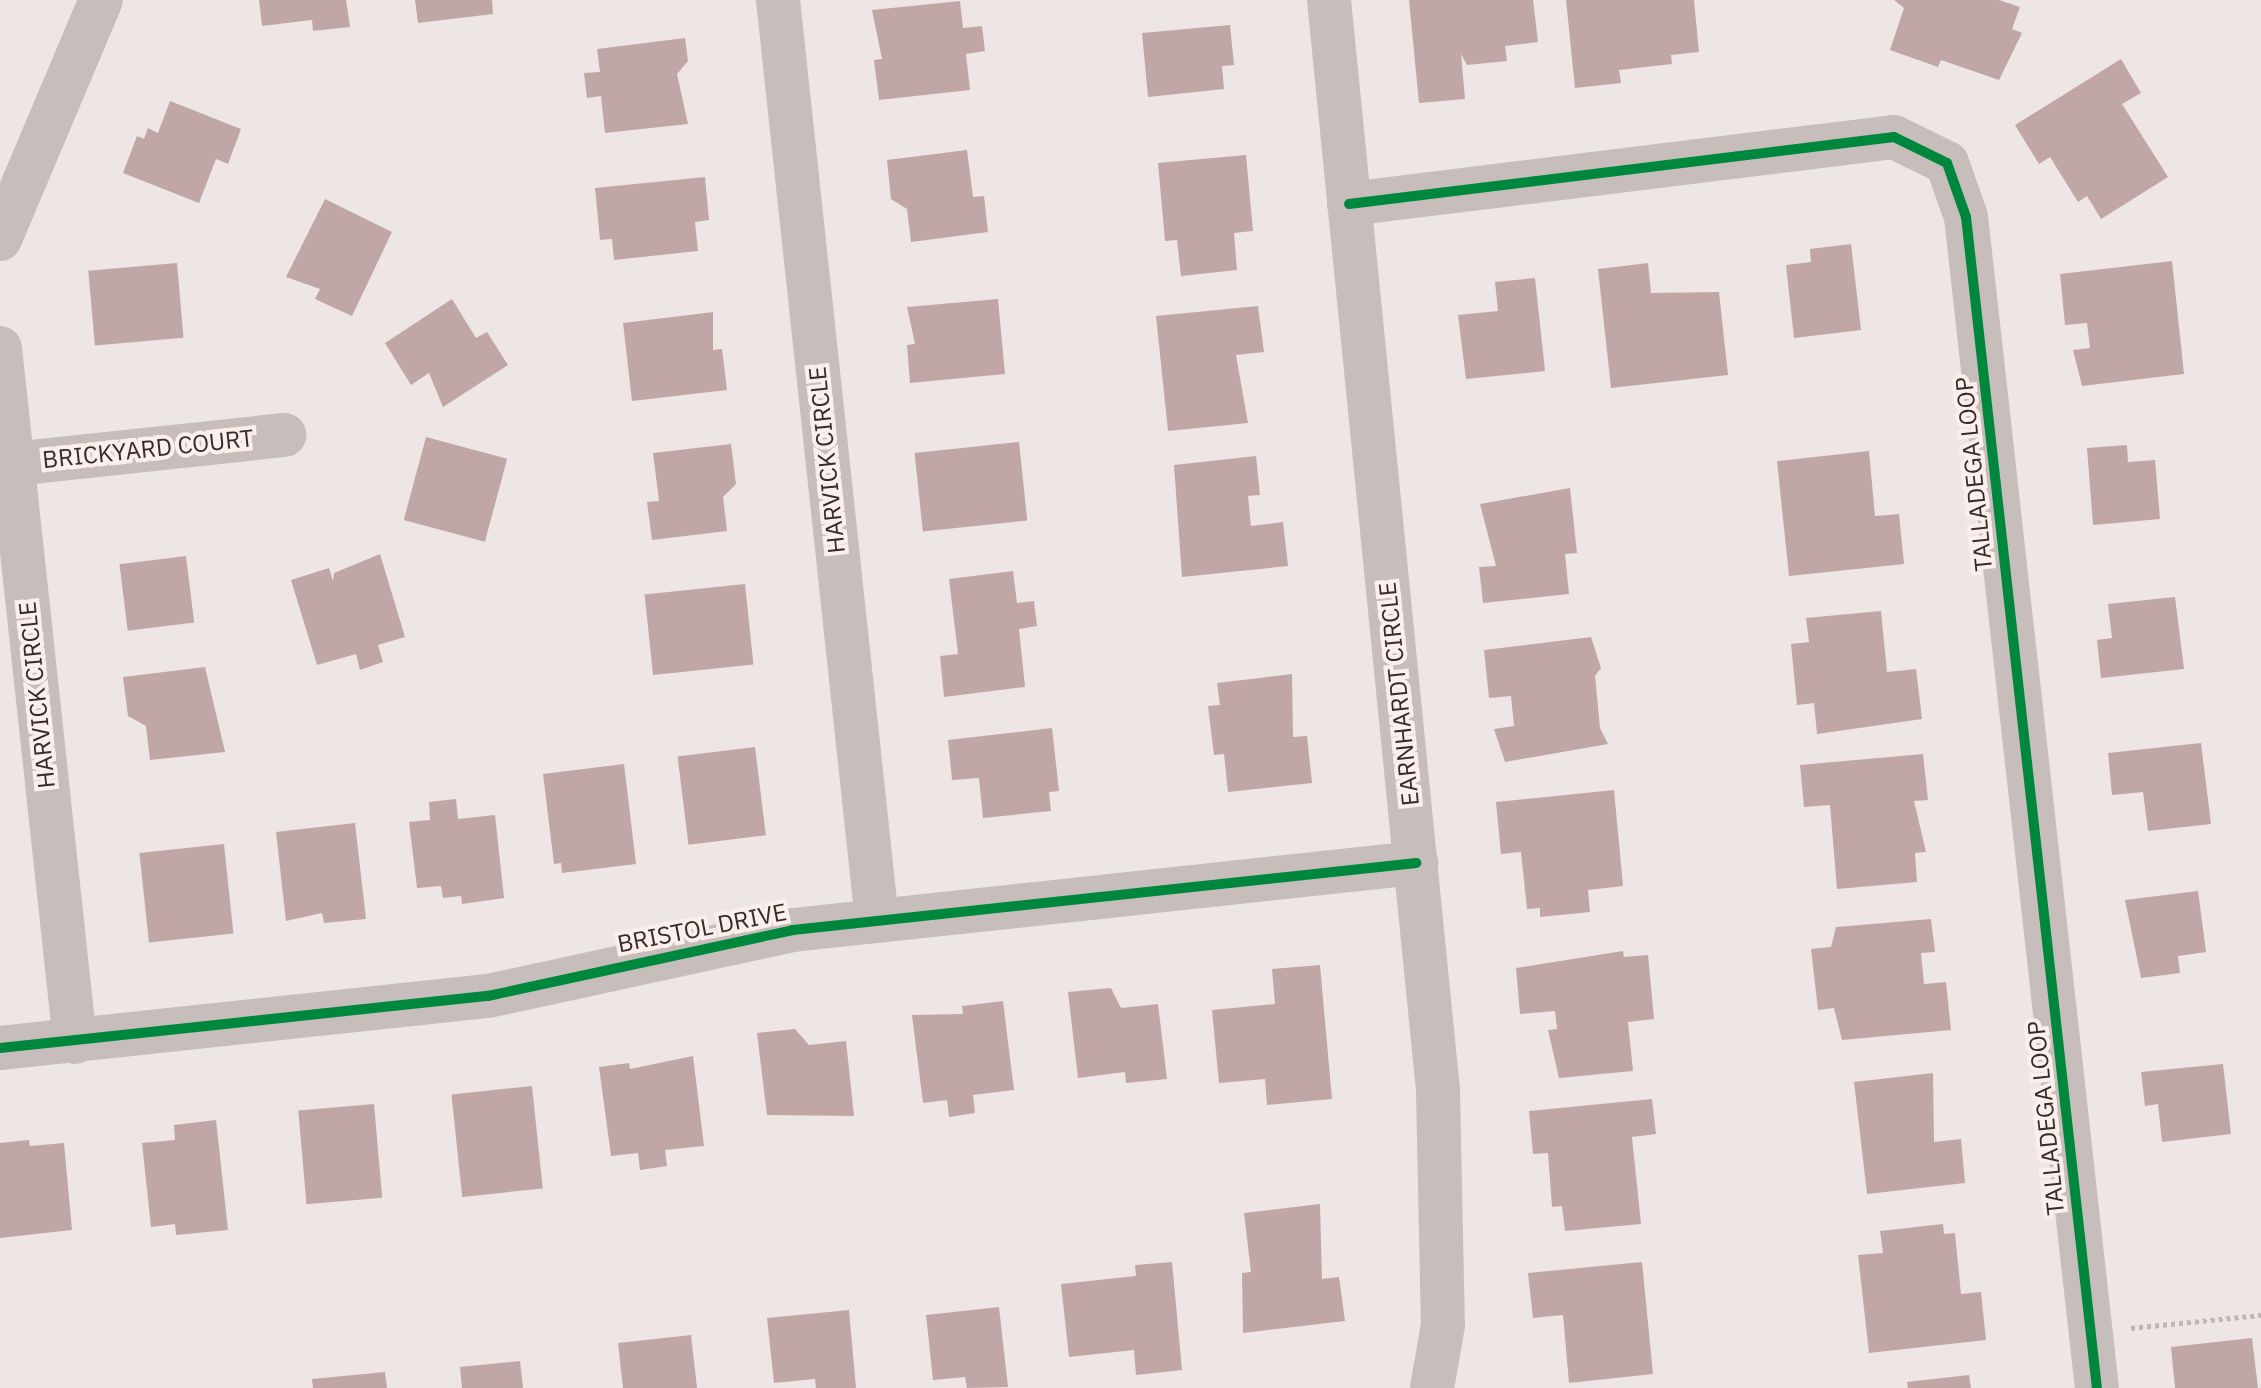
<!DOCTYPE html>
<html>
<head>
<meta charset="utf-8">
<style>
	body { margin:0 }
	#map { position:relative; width:2261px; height:1388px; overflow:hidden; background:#eee6e4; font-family:"IBM Plex Sans",sans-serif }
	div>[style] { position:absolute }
	.building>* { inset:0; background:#c1a6a6; transform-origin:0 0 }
	.path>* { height:5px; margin-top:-2.5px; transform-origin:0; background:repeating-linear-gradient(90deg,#c0b6b4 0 4px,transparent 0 8px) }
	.minor>* { height:44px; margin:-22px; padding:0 22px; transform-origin:22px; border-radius:22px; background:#c7bebc }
	.cycleway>* { height:10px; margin:-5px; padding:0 5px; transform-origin:5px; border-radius:5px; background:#00873e }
	span { translate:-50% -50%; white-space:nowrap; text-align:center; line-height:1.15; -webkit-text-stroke:8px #faefeb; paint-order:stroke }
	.street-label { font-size:24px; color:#392a2a }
</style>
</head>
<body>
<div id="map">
	<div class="building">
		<i style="clip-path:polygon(259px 0,346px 0,350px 27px,313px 31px,312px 20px,262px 26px)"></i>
		<i style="clip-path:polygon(415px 0,492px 0,493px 14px,418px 23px)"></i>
		<i style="clip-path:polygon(1409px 0,1533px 0,1538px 42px,1505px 46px,1507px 61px,1467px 65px,1461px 54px,1465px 99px,1419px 103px)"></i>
		<i style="clip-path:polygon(1566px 0,1694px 0,1699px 52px,1671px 55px,1672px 64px,1619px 70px,1621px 83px,1575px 88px)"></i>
		<i style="clip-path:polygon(1894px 0,1999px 0,2020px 7px,2012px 29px,2022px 33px,1999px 80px,1941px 60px,1938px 67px,1890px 50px,1904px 8px)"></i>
		<i style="clip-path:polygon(960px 1px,963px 28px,982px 26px,985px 51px,966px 54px,970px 90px,879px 100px,874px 60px,882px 59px,872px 10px)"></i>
		<i style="clip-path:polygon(1230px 25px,1234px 65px,1222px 66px,1224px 89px,1148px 97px,1142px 33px)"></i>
		<i style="clip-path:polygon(685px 38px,688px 61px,677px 74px,688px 124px,605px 133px,601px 96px,587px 98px,584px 73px,600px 72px,597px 49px)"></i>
		<i style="clip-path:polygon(2121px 59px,2141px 93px,2122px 104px,2168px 177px,2101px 219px,2087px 196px,2078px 202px,2050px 157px,2039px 164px,2015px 125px)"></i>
		<i style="clip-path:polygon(170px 101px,241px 129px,228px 164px,216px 159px,199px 203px,123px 173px,137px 136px,144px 139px,148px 128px,158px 133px)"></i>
		<i style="clip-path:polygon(967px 150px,973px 197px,984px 196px,988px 232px,911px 242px,907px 209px,891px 199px,887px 160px)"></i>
		<i style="clip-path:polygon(1246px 155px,1253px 231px,1234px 233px,1237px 270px,1181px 276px,1177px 240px,1165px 241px,1158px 163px)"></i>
		<i style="clip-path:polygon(705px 177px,709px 220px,695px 222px,698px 251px,614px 260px,612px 239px,600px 240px,595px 188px)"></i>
		<i style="clip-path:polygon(325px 199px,392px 232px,352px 316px,315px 299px,320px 289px,286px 277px)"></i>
		<i style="clip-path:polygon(1851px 244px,1861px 330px,1794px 338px,1786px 265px,1811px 262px,1810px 249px)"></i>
		<i style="clip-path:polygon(2172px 261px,2184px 374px,2082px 386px,2073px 350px,2090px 348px,2087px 323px,2065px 325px,2060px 274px)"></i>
		<i style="left:177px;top:263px;width:75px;height:89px;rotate:85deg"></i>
		<i style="clip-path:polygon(1648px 263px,1651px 293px,1719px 292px,1728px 375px,1611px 388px,1598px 269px)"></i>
		<i style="clip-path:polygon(1535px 278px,1545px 371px,1466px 379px,1458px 315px,1498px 311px,1495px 282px)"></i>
		<i style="clip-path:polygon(452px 299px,476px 338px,487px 332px,508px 365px,443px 407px,429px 373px,411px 385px,385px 343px)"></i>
		<i style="clip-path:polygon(998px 299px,1005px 374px,910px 383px,907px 345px,915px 344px,907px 307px)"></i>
		<i style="clip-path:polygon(1258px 306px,1264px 352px,1236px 355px,1248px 423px,1168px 431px,1156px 316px)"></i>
		<i style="clip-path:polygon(713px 312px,713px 350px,722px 349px,727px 390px,632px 401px,623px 323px)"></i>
		<i style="left:426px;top:437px;width:84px;height:86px;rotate:15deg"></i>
		<i style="left:1019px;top:442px;width:79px;height:105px;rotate:84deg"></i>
		<i style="clip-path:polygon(731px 444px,736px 484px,723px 497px,727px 531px,652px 540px,647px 502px,659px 501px,653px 453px)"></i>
		<i style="clip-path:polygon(2127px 445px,2128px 462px,2155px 460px,2160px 519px,2093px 525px,2087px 448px)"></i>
		<i style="clip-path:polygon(1869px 451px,1875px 516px,1899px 514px,1904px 564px,1789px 576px,1777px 461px)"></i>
		<i style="clip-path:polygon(1256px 456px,1260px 495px,1248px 496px,1251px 526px,1283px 522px,1288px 566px,1182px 577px,1174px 465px)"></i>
		<i style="clip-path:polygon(1570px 488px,1577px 553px,1565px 554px,1569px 594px,1483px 603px,1479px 567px,1496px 566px,1480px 504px)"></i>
		<i style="clip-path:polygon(380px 554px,405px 637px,378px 645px,383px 662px,360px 670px,356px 654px,317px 665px,291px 580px,329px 568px,333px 581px,334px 573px)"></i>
		<i style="left:186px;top:556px;width:67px;height:67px;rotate:83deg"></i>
		<i style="clip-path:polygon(1013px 571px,1017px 603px,1034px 601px,1037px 626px,1019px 629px,1025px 687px,944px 697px,940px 656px,958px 654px,949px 579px)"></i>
		<i style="left:745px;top:584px;width:81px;height:101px;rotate:84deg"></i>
		<i style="clip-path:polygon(2175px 597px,2184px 669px,2101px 678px,2097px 640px,2112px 638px,2108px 604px)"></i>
		<i style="clip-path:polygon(1881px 611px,1887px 672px,1916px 669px,1922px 719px,1817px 734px,1814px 703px,1797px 705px,1791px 644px,1809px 642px,1806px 618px)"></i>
		<i style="clip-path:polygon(1591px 637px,1601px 668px,1595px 676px,1600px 728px,1608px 744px,1505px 762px,1494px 729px,1514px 726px,1511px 696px,1489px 698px,1484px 650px)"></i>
		<i style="clip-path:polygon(205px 667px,225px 752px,150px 760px,146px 726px,128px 716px,123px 677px)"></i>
		<i style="clip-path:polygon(1292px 674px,1293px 737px,1307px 736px,1312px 783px,1228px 792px,1224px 754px,1214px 755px,1208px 706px,1220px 705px,1217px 683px)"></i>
		<i style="clip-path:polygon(1052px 728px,1059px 791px,1049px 792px,1051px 811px,983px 818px,979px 778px,952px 780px,948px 740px)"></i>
		<i style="clip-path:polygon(2201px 743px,2211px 824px,2148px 831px,2143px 792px,2112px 795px,2108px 753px)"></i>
		<i style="left:755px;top:747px;width:89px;height:78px;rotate:83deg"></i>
		<i style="clip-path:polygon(1923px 754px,1928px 800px,1914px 801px,1926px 852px,1915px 853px,1917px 882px,1837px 889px,1830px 805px,1804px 807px,1800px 765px)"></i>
		<i style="clip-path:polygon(624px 764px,636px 864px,562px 873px,561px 863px,554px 864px,543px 774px)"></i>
		<i style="clip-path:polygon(1614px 790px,1623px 886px,1588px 890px,1590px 912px,1540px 917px,1540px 908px,1527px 909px,1521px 852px,1501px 854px,1496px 802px)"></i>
		<i style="clip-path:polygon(456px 799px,458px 819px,495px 815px,504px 898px,462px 904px,461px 896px,443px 898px,441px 886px,417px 888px,409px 822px,430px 820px,429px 802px)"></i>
		<i style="clip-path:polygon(355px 823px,366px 919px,324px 923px,322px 913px,286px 921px,276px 832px)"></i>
		<i style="left:224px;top:844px;width:90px;height:85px;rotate:84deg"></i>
		<i style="clip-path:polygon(2198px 891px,2206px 952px,2178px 956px,2180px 973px,2141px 978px,2125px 900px)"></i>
		<i style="clip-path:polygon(1931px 919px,1935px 952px,1921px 953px,1924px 984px,1946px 982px,1951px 1030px,1842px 1040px,1834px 1008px,1818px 1010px,1811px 949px,1831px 947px,1836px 927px)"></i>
		<i style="clip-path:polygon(1623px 951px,1624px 957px,1648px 955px,1654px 1019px,1628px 1022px,1633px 1071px,1559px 1078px,1548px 1030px,1557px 1029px,1555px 1011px,1520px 1014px,1516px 968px)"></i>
		<i style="clip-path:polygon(1320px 965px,1332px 1099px,1267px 1105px,1265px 1079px,1219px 1083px,1212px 1010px,1275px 1004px,1272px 969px)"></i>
		<i style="clip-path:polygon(1111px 988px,1121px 1008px,1158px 1004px,1167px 1079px,1126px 1083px,1125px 1072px,1078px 1078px,1068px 992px)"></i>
		<i style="clip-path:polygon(1003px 1001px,1014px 1090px,973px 1095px,975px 1113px,949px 1117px,947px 1100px,923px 1103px,912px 1015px,963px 1014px,962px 1006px)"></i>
		<i style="clip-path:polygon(795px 1029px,809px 1045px,846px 1041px,854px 1116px,767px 1115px,757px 1033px)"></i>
		<i style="clip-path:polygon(693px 1056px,704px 1146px,665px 1150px,667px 1166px,640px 1170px,638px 1153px,611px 1156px,599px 1067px,629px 1063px,630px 1069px)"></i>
		<i style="clip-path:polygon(2223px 1064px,2231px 1134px,2162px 1142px,2158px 1104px,2145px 1106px,2141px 1072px)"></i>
		<i style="clip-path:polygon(1933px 1073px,1934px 1142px,1961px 1139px,1965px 1183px,1867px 1194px,1854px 1082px)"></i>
		<i style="left:532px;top:1086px;width:103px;height:81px;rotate:84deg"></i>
		<i style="clip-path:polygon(1652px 1099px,1656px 1134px,1632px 1137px,1641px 1224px,1565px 1231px,1562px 1206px,1552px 1207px,1548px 1153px,1533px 1154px,1529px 1111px)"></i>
		<i style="left:374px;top:1104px;width:94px;height:76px;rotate:85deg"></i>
		<i style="clip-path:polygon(216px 1120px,228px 1230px,176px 1235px,175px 1224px,151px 1227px,142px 1143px,175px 1140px,174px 1125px)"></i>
		<i style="clip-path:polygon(29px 1140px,30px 1146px,64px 1143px,72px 1230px,0 1238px,0 1143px)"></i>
		<i style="clip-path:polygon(1320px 1204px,1322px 1279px,1339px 1277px,1345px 1321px,1243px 1333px,1242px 1273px,1251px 1272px,1244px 1213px)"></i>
		<i style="clip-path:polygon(1943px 1224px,1944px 1234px,1955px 1233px,1961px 1294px,1981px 1292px,1986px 1340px,1869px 1353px,1858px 1255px,1883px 1253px,1880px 1231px)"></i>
		<i style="clip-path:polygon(1172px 1262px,1182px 1370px,1136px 1375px,1134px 1350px,1069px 1357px,1061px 1284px,1136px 1276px,1135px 1265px)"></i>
		<i style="clip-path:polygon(1642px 1262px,1653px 1374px,1569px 1383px,1563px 1315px,1533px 1318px,1528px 1273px)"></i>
		<i style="clip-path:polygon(999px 1307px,1008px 1387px,967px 1388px,965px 1377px,933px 1380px,926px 1315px)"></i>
		<i style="clip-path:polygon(849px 1310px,856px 1388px,816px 1388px,815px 1379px,774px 1383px,767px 1318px)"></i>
		<i style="clip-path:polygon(691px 1335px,697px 1388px,623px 1388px,618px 1343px)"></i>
		<i style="clip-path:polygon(2252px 1338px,2258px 1388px,2175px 1388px,2171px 1347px)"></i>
		<i style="clip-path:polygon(520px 1361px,523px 1388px,462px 1388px,460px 1367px)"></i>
		<i style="clip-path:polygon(385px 1372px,387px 1388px,313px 1388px,312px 1379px)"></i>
		<i style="clip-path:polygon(1969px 1375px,1971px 1388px,1908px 1388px,1907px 1382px)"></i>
	</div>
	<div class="path">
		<i style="left:2131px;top:1328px;width:131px;rotate:-5.7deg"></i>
	</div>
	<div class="minor">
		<i style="left:778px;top:0;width:926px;rotate:83.86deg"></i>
		<i style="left:1329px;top:0;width:1096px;rotate:84.29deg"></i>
		<i style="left:1438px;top:1091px;width:234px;rotate:88.8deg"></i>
		<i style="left:1443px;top:1325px;width:64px;rotate:99.9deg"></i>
		<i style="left:1349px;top:204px;width:549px;rotate:-7.01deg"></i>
		<i style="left:1894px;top:137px;width:59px;rotate:26.1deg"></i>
		<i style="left:1947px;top:163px;width:57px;rotate:70.6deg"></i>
		<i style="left:1966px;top:217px;width:1178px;rotate:83.62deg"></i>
		<i style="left:0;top:239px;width:259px;rotate:-67.1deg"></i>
		<i style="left:0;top:348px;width:698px;rotate:83.83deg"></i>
		<i style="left:13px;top:464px;width:273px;rotate:-6.1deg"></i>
		<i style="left:0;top:1048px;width:491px;rotate:-6.1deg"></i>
		<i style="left:488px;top:996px;width:312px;rotate:-12.2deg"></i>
		<i style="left:793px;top:930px;width:627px;rotate:-6.14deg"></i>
	</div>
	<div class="cycleway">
		<i style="left:1349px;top:204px;width:549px;rotate:-7.01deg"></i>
		<i style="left:1894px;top:137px;width:59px;rotate:26.1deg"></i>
		<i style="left:1947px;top:163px;width:57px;rotate:70.6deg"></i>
		<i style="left:1966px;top:217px;width:1178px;rotate:83.62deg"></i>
		<i style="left:0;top:1048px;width:491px;rotate:-6.1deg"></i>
		<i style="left:488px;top:996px;width:312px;rotate:-12.2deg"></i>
		<i style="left:793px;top:930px;width:627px;rotate:-6.14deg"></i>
	</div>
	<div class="street-label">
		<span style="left:148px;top:449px;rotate:-6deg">BRICKYARD COURT</span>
		<span style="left:827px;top:460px;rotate:-96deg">HARVICK CIRCLE</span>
		<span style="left:1974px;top:474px;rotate:-96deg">TALLADEGA LOOP</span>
		<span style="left:1399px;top:694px;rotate:-96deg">EARNHARDT CIRCLE</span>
		<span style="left:37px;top:695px;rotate:-96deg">HARVICK CIRCLE</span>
		<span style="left:702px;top:928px;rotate:-11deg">BRISTOL DRIVE</span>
		<span style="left:2046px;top:1118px;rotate:-96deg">TALLADEGA LOOP</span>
	</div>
</div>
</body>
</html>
